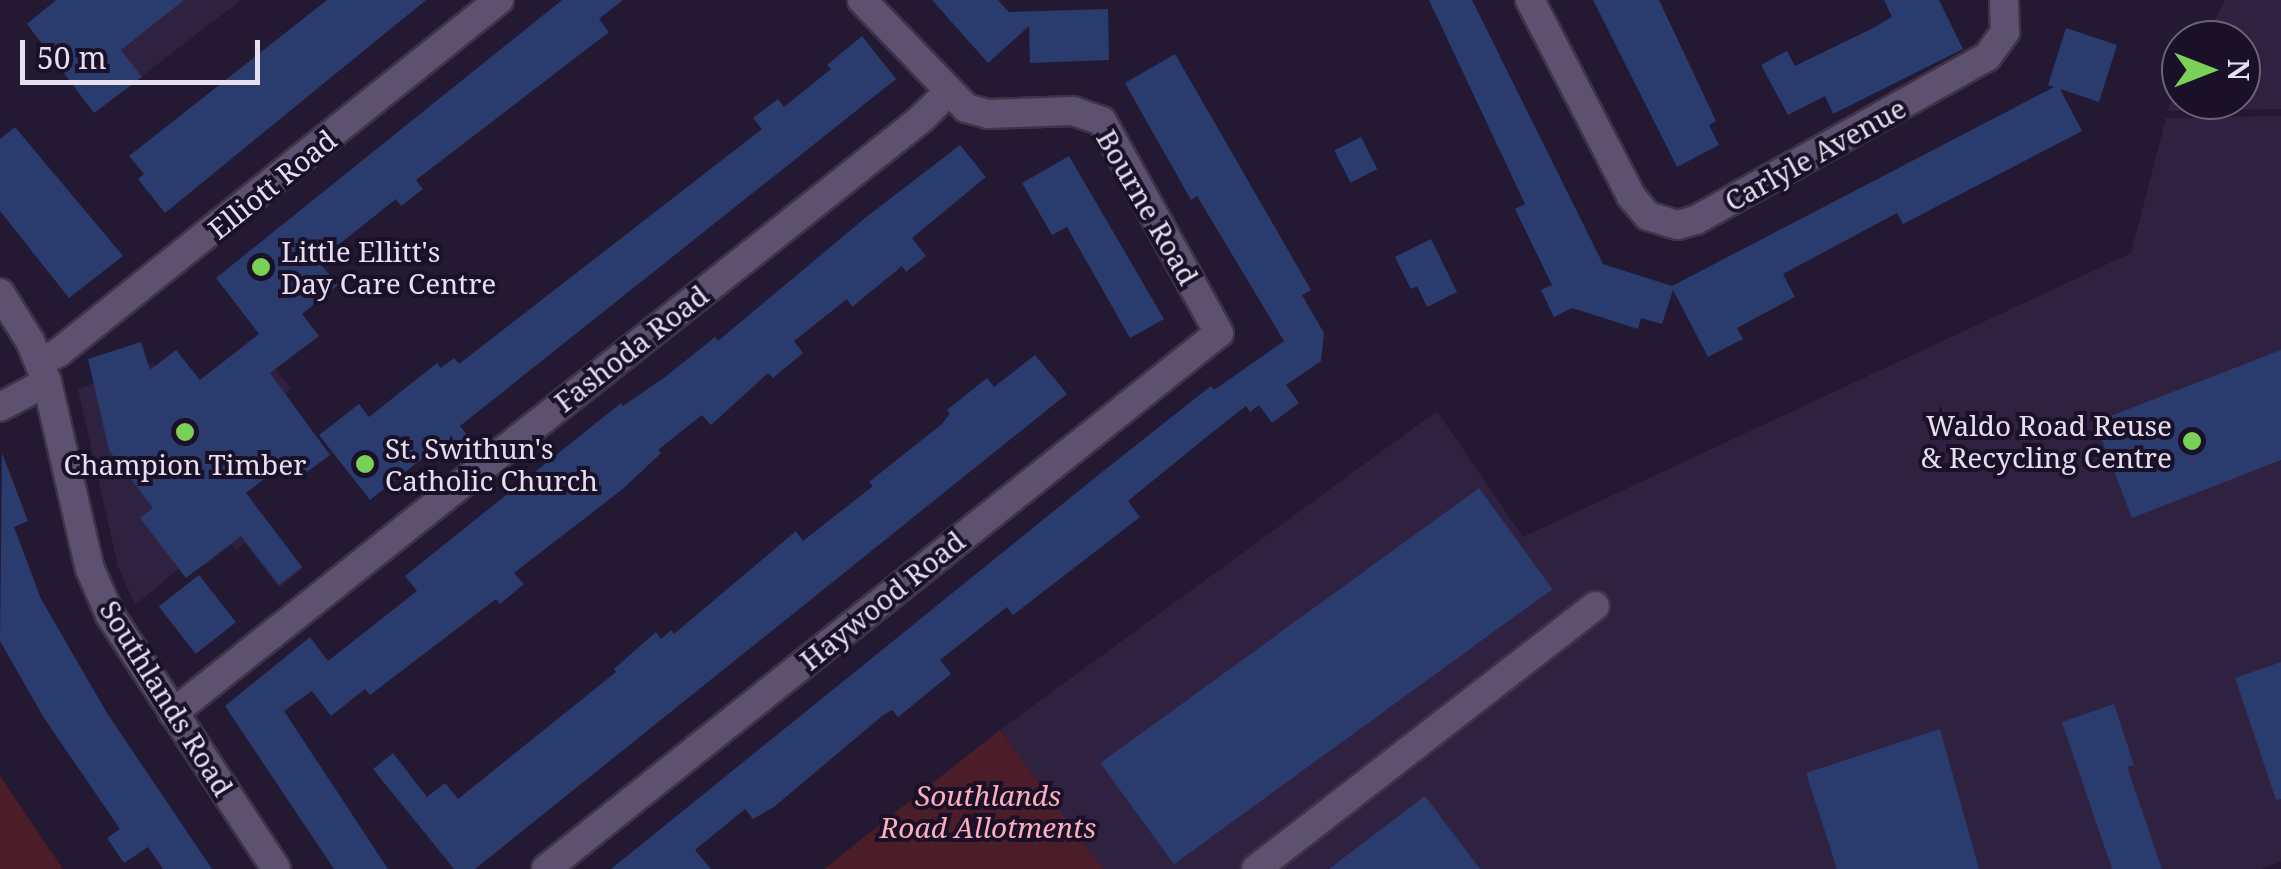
<!DOCTYPE html>
<html>
<head>
<meta charset="utf-8">
<style>
	body { margin:0 }
	#map { position:relative; width:2281px; height:869px; overflow:hidden; background:#231932; font-family:"Noto Serif",serif }
	div>[style] { position:absolute }
	.built>* { inset:0; background:#2f2241 }
	.green>* { inset:0; background:#4a1d28 }
	.building>* { inset:0; background:#2a3b6e; transform-origin:0 0 }
	.roads { filter:drop-shadow(2px 0 #3d3448) drop-shadow(-2px 0 #3d3448) drop-shadow(0 2px #3d3448) drop-shadow(0 -2px #3d3448) }
	.minor>* { height:28px; margin:-14px; padding:0 14px; transform-origin:14px; border-radius:14px; background:#5c516e }
	.tertiary>* { height:28px; margin:-14px; padding:0 14px; transform-origin:14px; border-radius:14px; background:#5c516e }
	.dots>* { width:28px; height:28px; translate:-50% -50%; box-sizing:border-box; border:5px solid #1a1028; border-radius:50% }
	span { translate:-50% -50%; white-space:nowrap; text-align:center; line-height:1.15; -webkit-text-stroke:8px #1a1028; paint-order:stroke }
	.street-label { font-size:28px; color:#e5dff0 }
	.poi-label { font-size:28px; color:#e5dff0 }
	.left { translate:0 -50%; text-align:left }
	.right { translate:-100% -50%; text-align:right }
	.park-label { font-size:28px; color:#feadbd; font-style:italic }
	.north { position:absolute; left:2161px; top:20px; width:100px; height:100px; box-sizing:border-box; background:#1a1028; border:2px solid #6b6378; border-radius:50%; rotate:90deg; font-size:28px; font-weight:700; line-height:40px; text-align:center; color:#e5dff0 }
	.north::after { content:''; display:block; margin:auto; width:35px; height:45px; background:#79d157; clip-path:polygon(50% 0,100% 100%,50% 72%,0 100%) }
	.scale { position:absolute; left:20px; top:40px; width:240px; height:45px; box-sizing:border-box; border:5px solid #e5dff0; border-top:0; padding-left:12px; font-size:30px; line-height:35px; white-space:nowrap; color:#e5dff0; -webkit-text-stroke:8px #1a1028; paint-order:stroke }
</style>
</head>
<body>
<div id="map">
	<div class="built">
		<i style="clip-path:polygon(56px 0,241px 0,94px 113px,27px 24px)"></i>
		<i style="clip-path:polygon(2225px 0,2281px 0,2281px 109px,2167px 111px,2181px 84px,2181px 100px,2241px 100px,2241px 40px,2204px 40px)"></i>
		<i style="clip-path:polygon(2281px 116px,2281px 862px,2260px 869px,1103px 869px,1000px 730px,1437px 411px,1523px 537px,2131px 253px,2166px 118px)"></i>
		<i style="clip-path:polygon(253px 341px,291px 389px,212px 456px,303px 568px,279px 588px,245px 543px,236px 550px,232px 544px,204px 566px,200px 559px,181px 567px,135px 605px,118px 567px,78px 389px,154px 363px,167px 404px)"></i>
	</div>
	<div class="green">
		<i style="clip-path:polygon(1000px 730px,1103px 869px,824px 869px,968px 755px)"></i>
		<i style="clip-path:polygon(0 776px,63px 869px,0 869px)"></i>
	</div>
	<div class="building">
		<i style="clip-path:polygon(56px 0,184px 0,121px 50px,142px 77px,94px 113px,27px 24px)"></i>
		<i style="clip-path:polygon(327px 0,426px 0,165px 213px,138px 179px,144px 174px,129px 156px)"></i>
		<i style="clip-path:polygon(562px 0,623px 0,599px 19px,609px 32px,416px 180px,423px 189px,401px 206px,396px 199px,318px 261px,338px 285px,302px 314px,319px 336px,270px 373px,330px 455px,298px 479px,286px 462px,246px 493px,302px 567px,279px 585px,241px 536px,186px 578px,140px 518px,153px 508px,109px 450px,88px 359px,141px 342px,150px 370px,176px 350px,200px 380px,259px 334px,216px 278px)"></i>
		<i style="clip-path:polygon(932px 0,998px 0,1009px 12px,1108px 9px,1109px 60px,1030px 63px,1029px 26px,988px 63px)"></i>
		<i style="clip-path:polygon(1429px 0,1472px 0,1603px 264px,1672px 286px,2054px 87px,2048px 85px,2066px 28px,2117px 45px,2099px 102px,2060px 89px,2082px 131px,1903px 224px,1897px 213px,1783px 274px,1795px 297px,1737px 328px,1743px 339px,1708px 357px,1673px 290px,1662px 324px,1641px 318px,1638px 329px,1572px 308px,1554px 317px,1541px 290px,1552px 285px,1515px 209px,1525px 204px)"></i>
		<i style="clip-path:polygon(1593px 0,1659px 0,1716px 121px,1709px 125px,1719px 145px,1677px 167px)"></i>
		<i style="clip-path:polygon(1884px 0,1939px 0,1963px 49px,1833px 114px,1825px 96px,1788px 115px,1761px 65px,1787px 51px,1795px 66px,1873px 28px,1892px 17px)"></i>
		<i style="clip-path:polygon(862px 36px,896px 79px,460px 426px,470px 439px,447px 457px,438px 446px,370px 500px,319px 435px,359px 404px,369px 417px,437px 363px,441px 368px,454px 358px,459px 364px,762px 129px,753px 118px,778px 99px,784px 107px,831px 69px,827px 65px)"></i>
		<i style="clip-path:polygon(1175px 54px,1311px 290px,1302px 295px,1324px 333px,1322px 353px,1321px 361px,1286px 385px,1299px 403px,1272px 423px,1259px 405px,1250px 412px,1246px 406px,1209px 435px,1128px 501px,1140px 517px,1013px 615px,1007px 607px,940px 660px,951px 674px,898px 717px,892px 710px,882px 716px,774px 807px,753px 819px,745px 809px,695px 850px,711px 869px,611px 869px,1107px 468px,1211px 386px,1214px 390px,1284px 341px,1197px 196px,1191px 200px,1125px 83px)"></i>
		<i style="clip-path:polygon(15px 127px,123px 256px,69px 298px,0 211px,0 139px)"></i>
		<i style="left:1361px;top:137px;width:36px;height:30px;rotate:63deg"></i>
		<i style="clip-path:polygon(960px 145px,986px 177px,912px 238px,926px 256px,906px 272px,902px 266px,852px 307px,847px 299px,794px 341px,803px 353px,773px 378px,768px 373px,711px 425px,702px 415px,658px 450px,661px 453px,624px 488px,514px 573px,524px 584px,500px 604px,496px 599px,370px 695px,365px 689px,331px 716px,312px 691px,284px 711px,388px 869px,334px 869px,225px 706px,310px 637px,328px 661px,417px 591px,405px 576px,621px 403px,623px 406px,665px 377px,715px 337px,718px 341px,865px 218px)"></i>
		<i style="clip-path:polygon(1069px 156px,1164px 319px,1130px 338px,1067px 227px,1052px 235px,1022px 183px)"></i>
		<i style="clip-path:polygon(1431px 239px,1457px 292px,1427px 307px,1417px 286px,1411px 289px,1395px 257px)"></i>
		<i style="clip-path:polygon(2281px 350px,2281px 460px,2132px 518px,2095px 422px)"></i>
		<i style="clip-path:polygon(1035px 355px,1067px 394px,475px 869px,454px 869px,373px 769px,393px 753px,427px 797px,445px 783px,458px 799px,616px 672px,614px 669px,656px 632px,661px 639px,671px 630px,674px 634px,796px 531px,803px 541px,873px 486px,869px 482px,942px 424px,950px 414px,947px 410px,987px 378px,994px 387px)"></i>
		<i style="clip-path:polygon(2px 453px,28px 521px,14px 527px,41px 599px,107px 713px,212px 869px,163px 869px,148px 847px,124px 863px,107px 838px,120px 829px,44px 718px,0 641px)"></i>
		<i style="left:1479px;top:488px;width:125px;height:468px;rotate:54deg"></i>
		<i style="left:199px;top:575px;width:60px;height:51px;rotate:52deg"></i>
		<i style="clip-path:polygon(2281px 662px,2281px 799px,2276px 800px,2235px 678px)"></i>
		<i style="clip-path:polygon(2114px 704px,2134px 765px,2127px 767px,2162px 869px,2112px 869px,2062px 722px)"></i>
		<i style="clip-path:polygon(1940px 729px,1979px 869px,1837px 869px,1806px 773px)"></i>
		<i style="clip-path:polygon(1425px 796px,1480px 869px,1329px 869px)"></i>
	</div>
	<div class="roads">
		<div class="minor">
			<i style="left:1530px;top:0;width:220px;rotate:62.7deg"></i>
			<i style="left:1631px;top:196px;width:26px;rotate:50deg"></i>
			<i style="left:1648px;top:216px;width:31px;rotate:17deg"></i>
			<i style="left:1678px;top:225px;width:19px;rotate:-16deg"></i>
			<i style="left:1696px;top:220px;width:334px;rotate:-29.3deg"></i>
			<i style="left:1987px;top:57px;width:31px;rotate:-54deg"></i>
			<i style="left:2005px;top:32px;width:32px;rotate:-92deg"></i>
			<i style="left:40px;top:362px;width:20px;rotate:-27deg"></i>
			<i style="left:58px;top:353px;width:565px;rotate:-38.68deg"></i>
			<i style="left:0;top:407px;width:53px;rotate:-28deg"></i>
			<i style="left:173px;top:713px;width:955px;rotate:-38.45deg"></i>
			<i style="left:921px;top:119px;width:37px;rotate:-45deg"></i>
			<i style="left:546px;top:869px;width:860px;rotate:-38.54deg"></i>
			<i style="left:1219px;top:333px;width:242px;rotate:-118.9deg"></i>
			<i style="left:1102px;top:121px;width:31px;rotate:-161deg"></i>
			<i style="left:1073px;top:111px;width:85px;rotate:178deg"></i>
			<i style="left:988px;top:114px;width:23px;rotate:-165deg"></i>
			<i style="left:966px;top:108px;width:150px;rotate:-133.9deg"></i>
			<i style="left:1256px;top:869px;width:429px;rotate:-37.8deg"></i>
		</div>
		<div class="tertiary">
			<i style="left:0;top:293px;width:57px;rotate:58deg"></i>
			<i style="left:30px;top:341px;width:44px;rotate:67.5deg"></i>
			<i style="left:47px;top:382px;width:192px;rotate:77.1deg"></i>
			<i style="left:90px;top:569px;width:50px;rotate:66.5deg"></i>
			<i style="left:110px;top:615px;width:303px;rotate:56.8deg"></i>
		</div>
	</div>
	<div class="dots">
		<i style="left:261px;top:267px;background:#79d157"></i>
		<i style="left:185px;top:432px;background:#79d157"></i>
		<i style="left:2192px;top:441px;background:#79d157"></i>
		<i style="left:365px;top:464px;background:#79d157"></i>
	</div>
	<div class="street-label">
		<span style="left:1815px;top:154px;rotate:-29deg">Carlyle Avenue</span>
		<span style="left:272px;top:184px;rotate:-39deg">Elliott Road</span>
		<span style="left:1148px;top:207px;rotate:60deg">Bourne Road</span>
		<span style="left:631px;top:348px;rotate:-38deg">Fashoda Road</span>
		<span style="left:882px;top:600px;rotate:-39deg">Haywood Road</span>
		<span style="left:167px;top:698px;rotate:58deg">Southlands Road</span>
	</div>
	<div class="poi-label">
		<span class="left" style="left:281px;top:267px">Little Ellitt's<br>Day Care Centre</span>
		<span class="right" style="left:2172px;top:441px">Waldo Road Reuse<br>&amp; Recycling Centre</span>
		<span class="left" style="left:385px;top:464px">St. Swithun's<br>Catholic Church</span>
		<span style="left:185px;top:464px">Champion Timber</span>
	</div>
	<div class="park-label">
		<span style="left:988px;top:811px">Southlands<br>Road Allotments</span>
	</div>
	<div class="north">N</div>
	<div class="scale">50 m</div>
</div>
</body>
</html>
